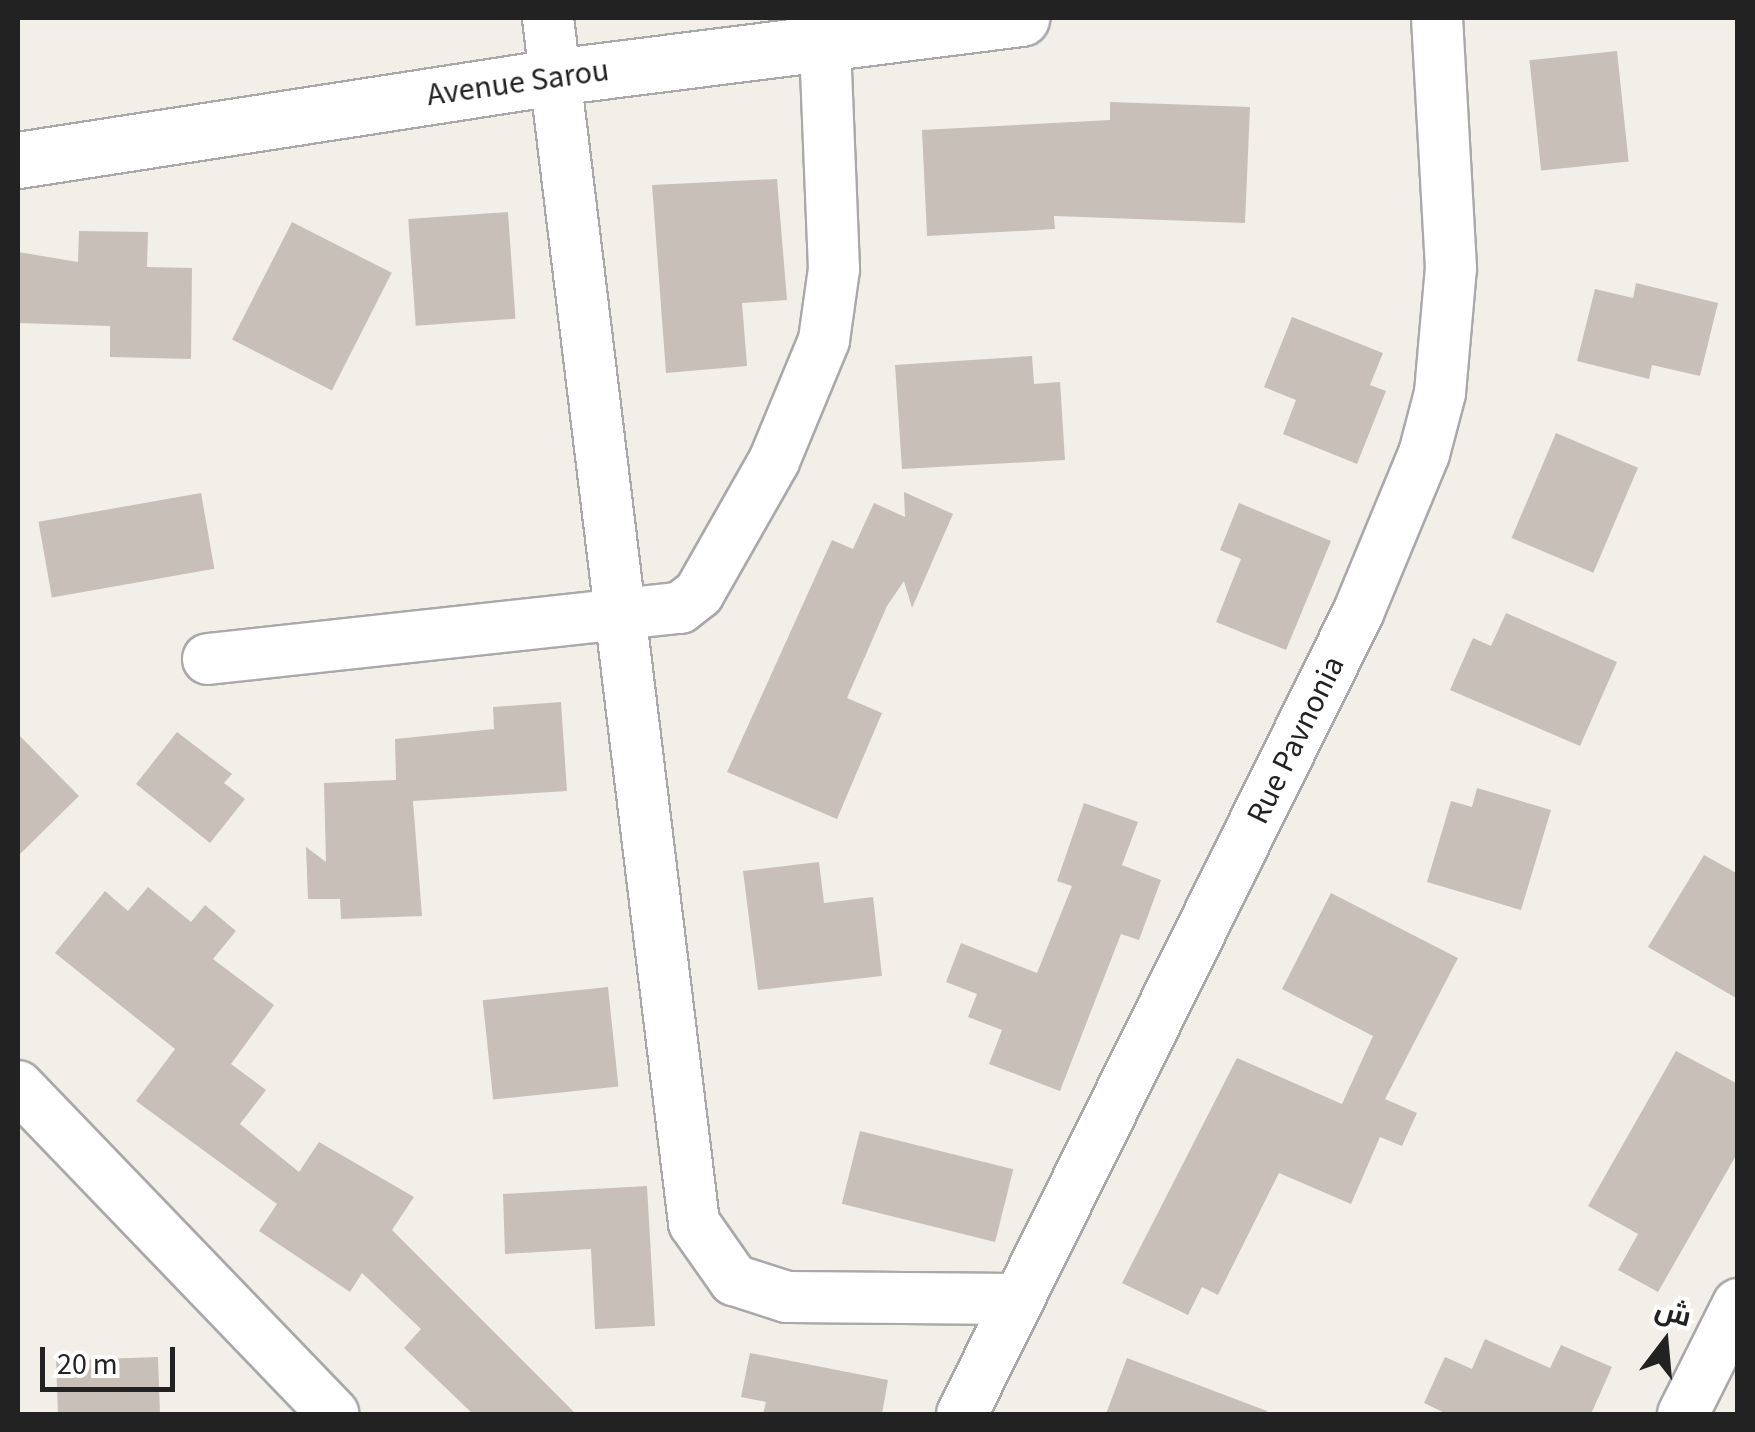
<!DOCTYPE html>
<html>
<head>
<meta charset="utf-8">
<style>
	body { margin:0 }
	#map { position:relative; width:1755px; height:1432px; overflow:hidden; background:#f2efe9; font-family:"Source Sans 3",Cairo,sans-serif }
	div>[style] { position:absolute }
	.building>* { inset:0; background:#c7bfb8; transform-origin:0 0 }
	.roads { filter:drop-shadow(2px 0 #a9a9a9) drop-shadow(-2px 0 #a9a9a9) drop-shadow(0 2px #a9a9a9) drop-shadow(0 -2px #a9a9a9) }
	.minor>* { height:50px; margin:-25px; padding:0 25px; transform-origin:25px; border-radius:25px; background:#fff }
	.tertiary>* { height:55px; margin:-27.5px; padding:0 27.5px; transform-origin:27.5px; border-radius:27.5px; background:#fff }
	span { translate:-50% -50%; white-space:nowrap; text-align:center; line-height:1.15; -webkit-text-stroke:9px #fff; paint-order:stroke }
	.street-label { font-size:32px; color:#222 }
	.frame { position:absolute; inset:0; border:20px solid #222; pointer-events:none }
	.north { position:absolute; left:1615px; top:1292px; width:100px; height:100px; -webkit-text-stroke:8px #fff; paint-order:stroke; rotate:16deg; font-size:28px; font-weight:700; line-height:40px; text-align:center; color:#222 }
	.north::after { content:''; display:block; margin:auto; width:35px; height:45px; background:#222; clip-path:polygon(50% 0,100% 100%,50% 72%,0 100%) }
	.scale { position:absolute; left:40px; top:1347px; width:135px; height:45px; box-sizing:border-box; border:5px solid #222; border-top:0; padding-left:12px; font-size:30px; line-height:35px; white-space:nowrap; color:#222; -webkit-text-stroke:8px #fff; paint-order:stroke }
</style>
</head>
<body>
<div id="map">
	<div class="building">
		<i style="left:1617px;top:51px;width:111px;height:88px;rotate:84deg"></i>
		<i style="clip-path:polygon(1110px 102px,1250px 107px,1245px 223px,1054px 216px,1055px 229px,927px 236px,922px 130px,1110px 120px)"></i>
		<i style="clip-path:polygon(777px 179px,787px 300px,742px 303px,747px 366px,666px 373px,652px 185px)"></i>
		<i style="left:508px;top:212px;width:107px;height:100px;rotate:86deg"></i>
		<i style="left:292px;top:222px;width:112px;height:132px;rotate:27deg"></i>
		<i style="clip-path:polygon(79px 231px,148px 232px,147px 267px,192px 268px,191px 359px,110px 357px,110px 326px,18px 323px,18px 252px,78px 262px)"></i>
		<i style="clip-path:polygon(1636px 283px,1718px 303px,1700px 376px,1652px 365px,1649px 379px,1577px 361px,1595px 289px,1633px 298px)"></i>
		<i style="clip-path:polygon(1292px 317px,1383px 353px,1370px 385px,1386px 391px,1357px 464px,1283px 434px,1296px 400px,1264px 387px)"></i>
		<i style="clip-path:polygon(1032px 356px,1034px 384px,1060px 382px,1065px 460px,902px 469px,895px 365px)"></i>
		<i style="left:1556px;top:433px;width:89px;height:114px;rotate:23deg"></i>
		<i style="clip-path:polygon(904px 492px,953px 514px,912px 608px,904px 581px,887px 606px,847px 698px,882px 713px,837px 819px,727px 772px,832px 540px,853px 549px,874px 503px,905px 517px)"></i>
		<i style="left:201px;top:493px;width:77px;height:165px;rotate:80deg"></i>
		<i style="clip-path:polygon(1239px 503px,1331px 541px,1286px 650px,1216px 622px,1241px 559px,1220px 550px)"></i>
		<i style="clip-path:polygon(1506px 613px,1617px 662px,1580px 746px,1450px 690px,1473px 638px,1491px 646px)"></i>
		<i style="clip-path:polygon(561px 702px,567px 791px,413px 801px,422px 916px,341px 919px,340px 899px,308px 899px,306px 847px,326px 862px,324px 783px,396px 780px,395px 739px,494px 729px,493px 707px)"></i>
		<i style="clip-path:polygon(177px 732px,232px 774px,224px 783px,245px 799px,210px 843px,136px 784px)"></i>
		<i style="clip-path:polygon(18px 734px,79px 796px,18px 856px)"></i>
		<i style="clip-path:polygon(1477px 788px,1551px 810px,1521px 910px,1427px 882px,1451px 801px,1472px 807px)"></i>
		<i style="clip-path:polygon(1084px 803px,1138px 822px,1122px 865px,1161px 880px,1139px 940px,1121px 934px,1060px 1091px,989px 1064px,1002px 1030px,968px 1017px,977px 994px,946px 982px,961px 943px,1037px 973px,1072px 886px,1057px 881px)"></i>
		<i style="clip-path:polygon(1704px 855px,1738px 874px,1738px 999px,1648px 947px)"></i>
		<i style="clip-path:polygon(819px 862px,824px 903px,873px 897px,882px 976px,758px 990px,743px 871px)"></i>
		<i style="clip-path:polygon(148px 887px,191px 922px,205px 905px,236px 931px,213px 959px,274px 1005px,231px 1064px,266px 1090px,240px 1124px,299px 1172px,319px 1142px,414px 1197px,392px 1230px,576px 1414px,473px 1414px,404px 1348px,421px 1329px,362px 1273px,350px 1292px,259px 1231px,277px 1204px,136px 1101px,175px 1049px,55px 953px,105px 891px,128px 911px)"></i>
		<i style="clip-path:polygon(1331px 893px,1458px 958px,1385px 1099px,1417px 1113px,1402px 1146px,1380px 1137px,1351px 1204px,1279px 1173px,1218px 1295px,1202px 1287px,1188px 1315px,1122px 1283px,1237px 1058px,1342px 1104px,1373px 1036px,1282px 989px)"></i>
		<i style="left:608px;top:987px;width:100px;height:126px;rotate:84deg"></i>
		<i style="clip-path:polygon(1676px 1051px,1738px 1084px,1738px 1152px,1658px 1292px,1618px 1270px,1638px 1234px,1588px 1206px)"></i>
		<i style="left:860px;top:1131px;width:158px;height:75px;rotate:14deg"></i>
		<i style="clip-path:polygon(647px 1186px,655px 1326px,595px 1329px,591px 1249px,505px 1254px,503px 1194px)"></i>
		<i style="clip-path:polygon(1485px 1339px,1550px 1368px,1561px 1345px,1612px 1367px,1591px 1414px,1447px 1414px,1424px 1403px,1445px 1357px,1472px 1369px)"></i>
		<i style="clip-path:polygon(750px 1353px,888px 1380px,882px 1414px,763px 1414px,766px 1402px,741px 1397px)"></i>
		<i style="left:158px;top:1357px;width:57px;height:102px;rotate:88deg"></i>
		<i style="clip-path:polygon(1127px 1358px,1267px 1411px,1266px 1414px,1106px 1414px)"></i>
	</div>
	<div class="roads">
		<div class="minor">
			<i style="left:548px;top:18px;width:1214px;rotate:83.09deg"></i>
			<i style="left:694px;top:1223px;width:70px;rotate:54.9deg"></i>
			<i style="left:734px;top:1280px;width:56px;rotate:17.8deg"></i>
			<i style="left:787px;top:1297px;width:232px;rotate:0.5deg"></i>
			<i style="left:208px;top:659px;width:475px;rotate:-6.2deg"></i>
			<i style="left:680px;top:608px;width:24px;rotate:-38deg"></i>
			<i style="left:699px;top:593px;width:152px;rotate:-60.4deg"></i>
			<i style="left:774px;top:461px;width:131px;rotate:-67.5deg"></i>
			<i style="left:824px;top:340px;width:72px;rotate:-82deg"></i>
			<i style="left:834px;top:269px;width:226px;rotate:-92.3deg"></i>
			<i style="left:18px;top:1086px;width:455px;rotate:46.1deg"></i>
			<i style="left:962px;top:1414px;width:894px;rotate:-63.69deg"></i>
			<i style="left:1358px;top:613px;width:172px;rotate:-67.5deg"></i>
			<i style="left:1424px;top:454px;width:63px;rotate:-75.3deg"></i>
			<i style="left:1440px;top:393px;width:125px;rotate:-85deg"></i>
			<i style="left:1451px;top:268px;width:250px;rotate:-93.2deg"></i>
			<i style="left:1683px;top:1414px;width:123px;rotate:-63.4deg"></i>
		</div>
		<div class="tertiary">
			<i style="left:18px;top:160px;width:542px;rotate:-8.8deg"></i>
			<i style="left:554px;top:77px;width:471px;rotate:-7.2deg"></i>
		</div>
	</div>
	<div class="street-label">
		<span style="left:518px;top:83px;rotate:-8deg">Avenue Sarou</span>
		<span style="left:1296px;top:740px;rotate:-64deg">Rue Pavnonia</span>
	</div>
	<div class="frame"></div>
	<div class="north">ش</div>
	<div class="scale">20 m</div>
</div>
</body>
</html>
